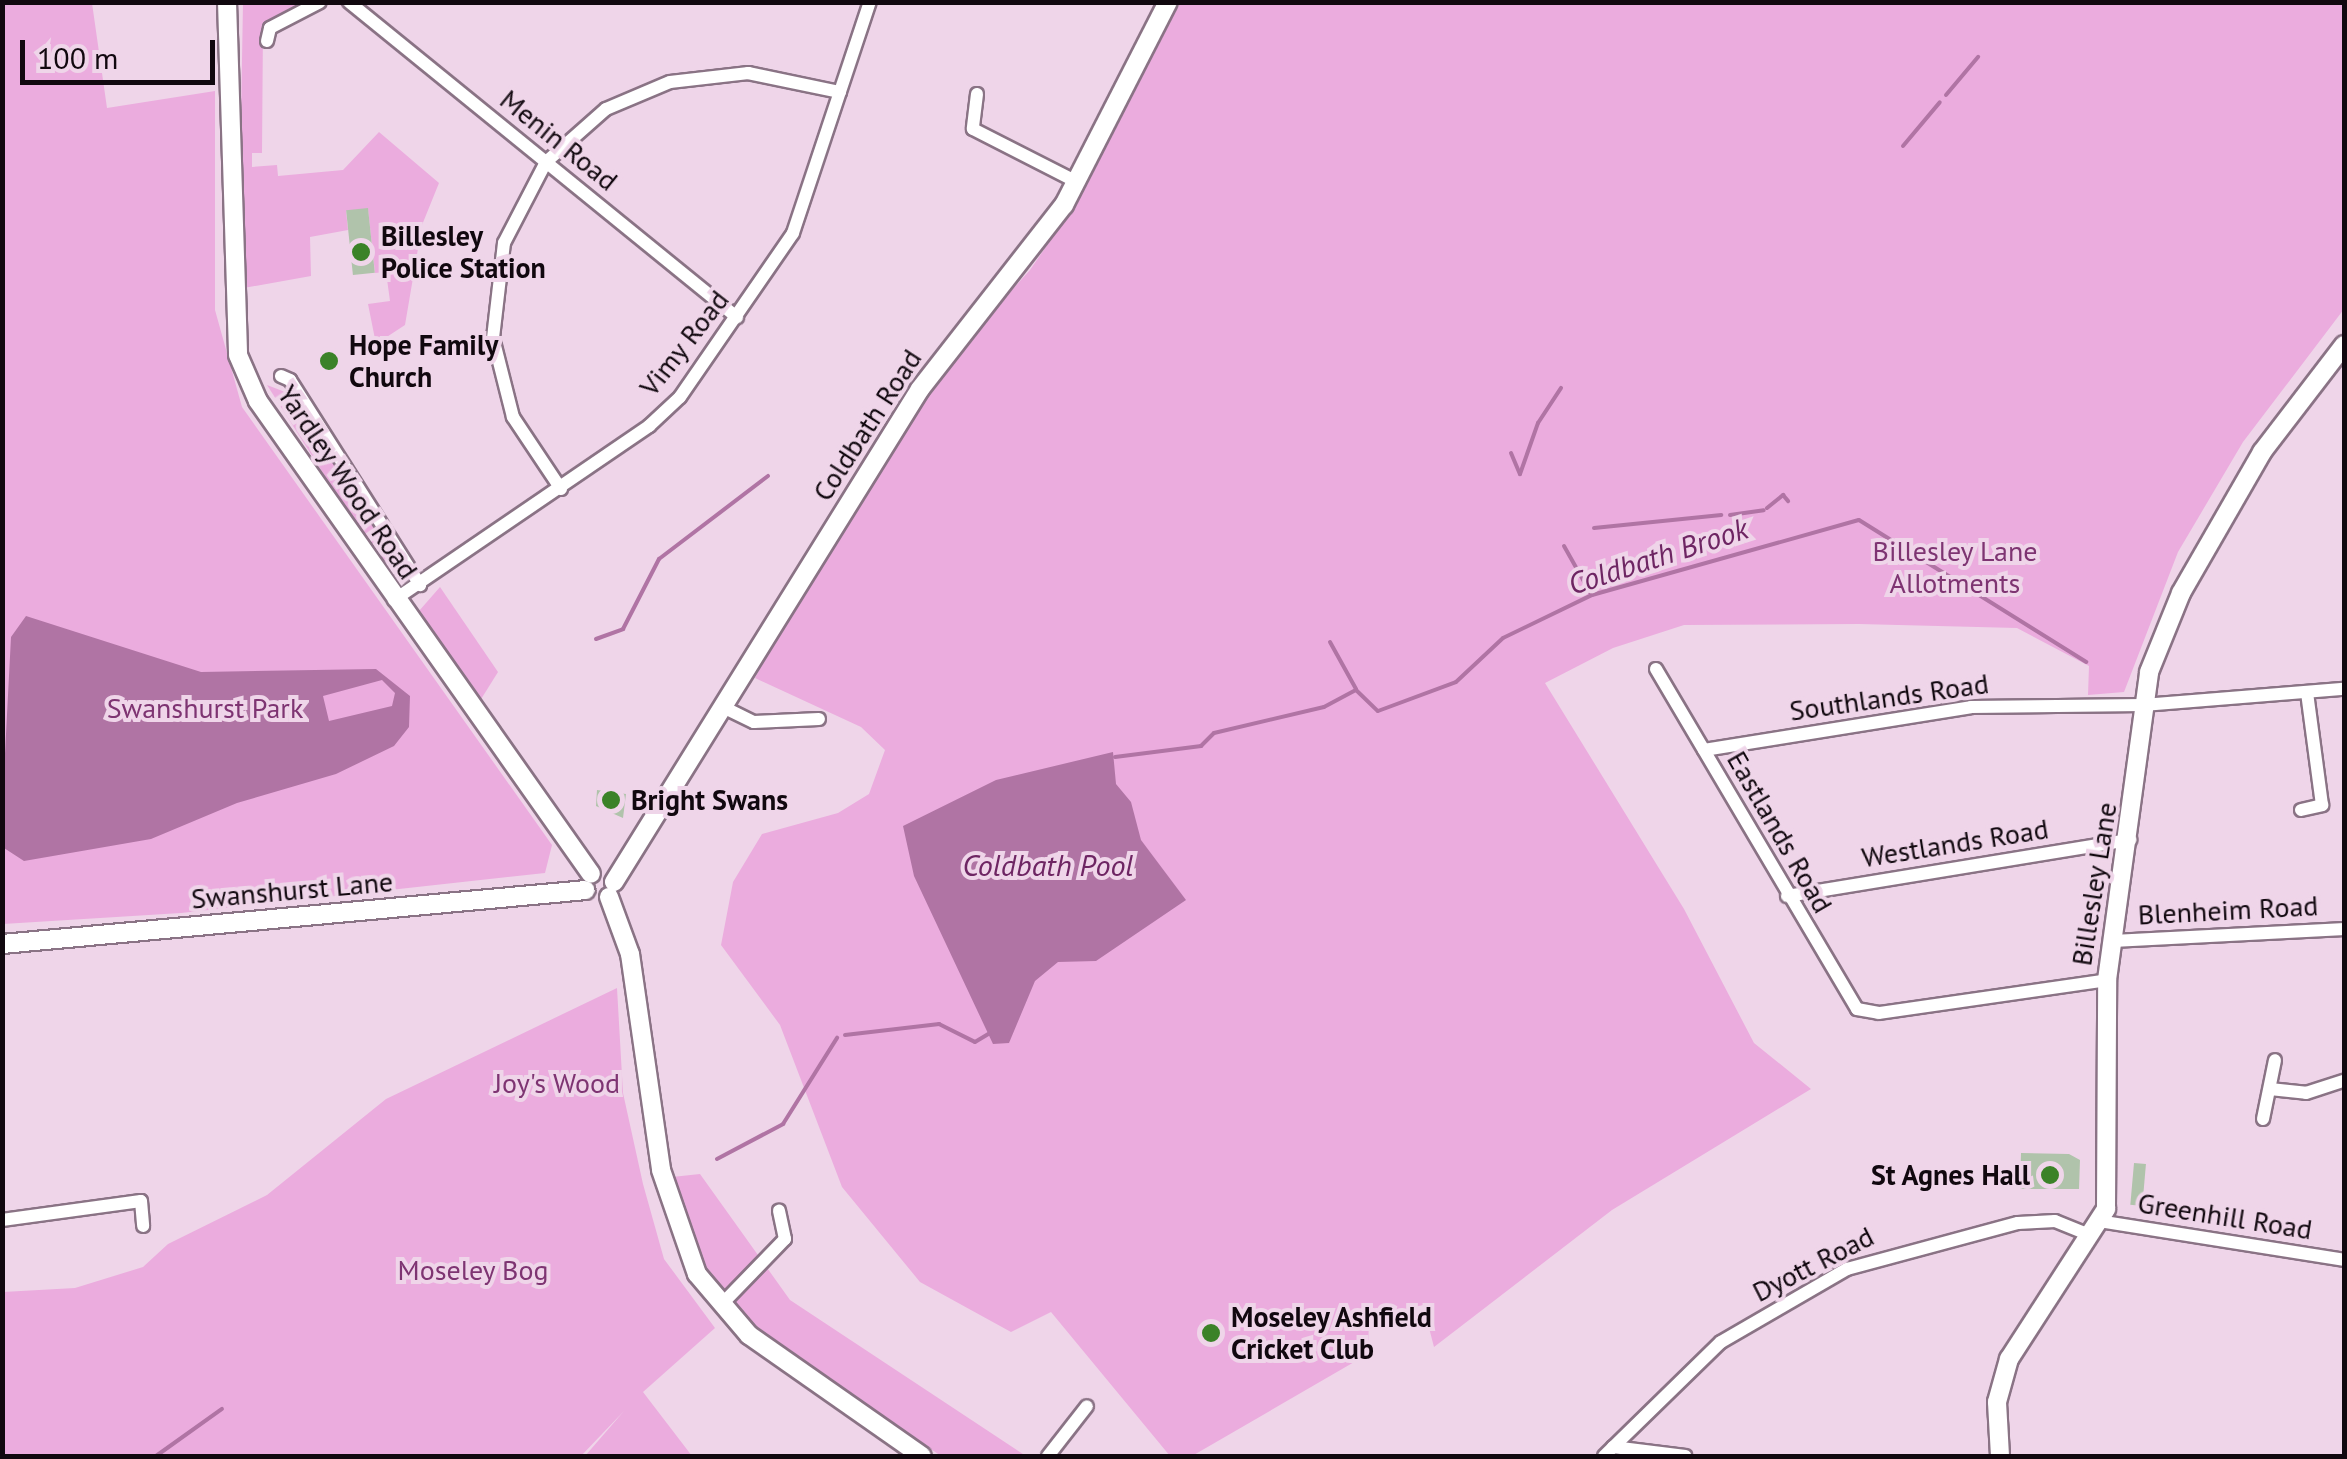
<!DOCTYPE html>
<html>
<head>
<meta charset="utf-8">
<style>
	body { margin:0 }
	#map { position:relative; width:2347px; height:1459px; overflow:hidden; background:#efd5e9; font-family:"PT Sans",sans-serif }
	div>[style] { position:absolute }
	.green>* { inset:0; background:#ebacde }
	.water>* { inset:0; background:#b074a4 }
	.stream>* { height:4px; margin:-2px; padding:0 2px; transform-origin:2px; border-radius:2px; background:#b074a4 }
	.building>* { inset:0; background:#b0c3ab; transform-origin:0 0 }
	.roads { filter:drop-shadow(2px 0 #8a7385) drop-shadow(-2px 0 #8a7385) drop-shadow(0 2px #8a7385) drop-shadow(0 -2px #8a7385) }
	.street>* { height:12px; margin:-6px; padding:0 6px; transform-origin:6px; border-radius:6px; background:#fff }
	.secondary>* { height:18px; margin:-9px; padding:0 9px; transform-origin:9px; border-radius:9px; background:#fff }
	.dots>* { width:28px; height:28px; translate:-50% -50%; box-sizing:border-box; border:5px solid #efd5e9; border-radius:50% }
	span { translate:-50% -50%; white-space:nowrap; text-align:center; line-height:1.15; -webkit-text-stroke:8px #efd5e9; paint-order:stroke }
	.street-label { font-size:28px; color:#11080f }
	.poi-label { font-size:28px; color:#11080f; font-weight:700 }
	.left { translate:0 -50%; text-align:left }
	.right { translate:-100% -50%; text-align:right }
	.park-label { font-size:28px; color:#7e3472 }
	.water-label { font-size:30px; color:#6e2563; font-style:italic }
	.frame { position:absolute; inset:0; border:5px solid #11080f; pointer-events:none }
	.scale { position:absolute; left:20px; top:40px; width:195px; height:45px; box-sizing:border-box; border:5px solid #11080f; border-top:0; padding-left:12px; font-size:30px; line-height:35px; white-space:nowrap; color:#11080f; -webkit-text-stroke:8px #efd5e9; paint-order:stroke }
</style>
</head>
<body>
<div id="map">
	<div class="green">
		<i style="clip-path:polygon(3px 3px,92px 3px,107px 108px,215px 91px,215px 310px,242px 407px,552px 845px,545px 873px,181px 913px,3px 924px)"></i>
		<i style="clip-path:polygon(243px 3px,306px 3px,263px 26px,262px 153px,252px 153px,252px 167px,277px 165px,278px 176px,343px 170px,379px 132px,439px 183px,422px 225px,405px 325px,376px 344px,368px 304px,390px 301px,386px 272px,375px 273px,368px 209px,346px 211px,348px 230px,310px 237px,311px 276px,238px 289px)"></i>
		<i style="clip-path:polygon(1180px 3px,2344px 3px,2344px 309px,2243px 442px,2178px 552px,2124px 692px,2088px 695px,2089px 666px,2017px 628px,1859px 624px,1684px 625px,1613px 648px,1545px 683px,1684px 909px,1754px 1043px,1811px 1089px,1612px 1210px,1434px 1347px,1423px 1305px,1369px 1318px,1368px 1354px,1192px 1456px,1170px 1456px,1051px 1312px,1011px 1332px,920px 1282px,842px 1187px,780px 1025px,721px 945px,733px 882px,762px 834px,838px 813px,869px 794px,885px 750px,861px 727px,755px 678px,760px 668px,951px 358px,1030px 270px,1078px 200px)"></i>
		<i style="clip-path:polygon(267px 385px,298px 397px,406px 579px,386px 572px)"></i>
		<i style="clip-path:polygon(440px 587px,498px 672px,478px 704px,420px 623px,419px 611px)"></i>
		<i style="clip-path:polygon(617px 988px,623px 1093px,643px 1184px,664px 1259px,715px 1328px,643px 1392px,692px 1456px,585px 1456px,624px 1411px,581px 1456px,3px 1456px,3px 1292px,75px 1288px,143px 1267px,168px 1244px,267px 1195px,386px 1099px)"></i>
		<i style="clip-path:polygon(700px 1174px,790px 1300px,1026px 1456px,941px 1456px,760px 1332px,703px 1268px,672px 1177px)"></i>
	</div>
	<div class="water">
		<i style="clip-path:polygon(evenodd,26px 616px,201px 672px,376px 669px,410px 696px,409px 727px,394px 746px,336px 774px,237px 803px,151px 839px,24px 861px,4px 848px,2px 812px,11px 637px,26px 616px,382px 680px,395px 693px,392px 706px,329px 721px,323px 696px,382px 680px)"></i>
		<i style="clip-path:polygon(1113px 752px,1116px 784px,1131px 802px,1141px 840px,1186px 900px,1096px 961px,1058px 962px,1035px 981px,1009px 1043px,993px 1044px,914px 876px,903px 826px,996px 780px)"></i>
	</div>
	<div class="stream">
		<i style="left:1946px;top:95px;width:50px;rotate:-49.9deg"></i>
		<i style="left:1903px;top:146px;width:57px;rotate:-49.9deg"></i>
		<i style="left:1511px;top:453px;width:23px;rotate:67deg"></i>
		<i style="left:1520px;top:474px;width:54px;rotate:-70.6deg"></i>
		<i style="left:1538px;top:423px;width:42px;rotate:-56.7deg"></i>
		<i style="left:1767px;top:508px;width:21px;rotate:-39deg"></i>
		<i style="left:1783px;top:495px;width:8px;rotate:50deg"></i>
		<i style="left:1730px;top:515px;width:34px;rotate:-8deg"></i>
		<i style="left:1594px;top:528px;width:128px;rotate:-5.8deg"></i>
		<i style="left:1564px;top:546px;width:55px;rotate:60.6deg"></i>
		<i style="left:596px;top:639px;width:29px;rotate:-20deg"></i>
		<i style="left:623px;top:629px;width:79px;rotate:-62.8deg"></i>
		<i style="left:659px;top:559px;width:137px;rotate:-37.3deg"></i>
		<i style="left:1330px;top:642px;width:54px;rotate:61deg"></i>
		<i style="left:1115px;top:757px;width:87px;rotate:-7.3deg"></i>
		<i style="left:1201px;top:746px;width:18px;rotate:-45deg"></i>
		<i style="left:1214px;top:733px;width:113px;rotate:-13.3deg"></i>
		<i style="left:1324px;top:707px;width:36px;rotate:-28deg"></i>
		<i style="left:1356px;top:690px;width:30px;rotate:44deg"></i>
		<i style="left:1378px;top:711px;width:83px;rotate:-20.4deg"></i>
		<i style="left:1456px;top:682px;width:64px;rotate:-43.1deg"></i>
		<i style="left:1503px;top:638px;width:99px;rotate:-25.8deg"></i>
		<i style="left:1592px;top:595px;width:277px;rotate:-15.7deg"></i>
		<i style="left:1859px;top:520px;width:268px;rotate:32deg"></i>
		<i style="left:845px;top:1035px;width:95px;rotate:-6.7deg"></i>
		<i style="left:939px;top:1024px;width:40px;rotate:26.6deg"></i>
		<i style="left:975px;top:1042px;width:17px;rotate:-31deg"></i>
		<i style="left:717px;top:1159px;width:75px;rotate:-27.9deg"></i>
		<i style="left:783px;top:1124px;width:102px;rotate:-57.9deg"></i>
		<i style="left:156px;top:1456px;width:81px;rotate:-35.5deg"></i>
	</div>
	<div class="building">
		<i style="left:368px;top:208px;width:65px;height:22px;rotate:84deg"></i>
		<i style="clip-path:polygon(597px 790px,626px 794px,623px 818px,596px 806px)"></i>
		<i style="clip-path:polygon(2021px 1153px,2069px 1154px,2080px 1160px,2079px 1189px,2020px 1189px)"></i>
		<i style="left:2134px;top:1163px;width:12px;height:42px;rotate:5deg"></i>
	</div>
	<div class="roads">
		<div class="street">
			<i style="left:349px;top:2px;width:500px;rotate:39.1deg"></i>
			<i style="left:267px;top:41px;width:13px;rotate:-77deg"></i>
			<i style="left:270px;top:28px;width:56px;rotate:-27.5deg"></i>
			<i style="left:977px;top:94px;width:35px;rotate:97deg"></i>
			<i style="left:973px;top:129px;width:117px;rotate:27deg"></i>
			<i style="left:281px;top:376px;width:10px;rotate:24deg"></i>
			<i style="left:290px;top:380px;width:243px;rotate:57.6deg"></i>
			<i style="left:561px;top:489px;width:87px;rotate:-123.7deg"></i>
			<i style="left:513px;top:417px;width:81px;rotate:-104.2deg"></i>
			<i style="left:493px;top:338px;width:96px;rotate:-83.4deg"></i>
			<i style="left:504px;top:243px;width:91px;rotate:-62.6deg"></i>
			<i style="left:546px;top:162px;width:80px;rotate:-41.5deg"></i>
			<i style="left:606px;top:109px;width:69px;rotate:-22.9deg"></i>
			<i style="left:670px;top:82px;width:79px;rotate:-6.6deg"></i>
			<i style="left:748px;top:73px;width:94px;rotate:11.7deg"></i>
			<i style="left:394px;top:600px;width:309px;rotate:-34.3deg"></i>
			<i style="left:649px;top:426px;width:42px;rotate:-43.1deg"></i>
			<i style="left:680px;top:397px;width:199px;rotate:-55.4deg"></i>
			<i style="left:793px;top:233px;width:243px;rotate:-71.6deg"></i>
			<i style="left:1656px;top:669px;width:395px;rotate:59.4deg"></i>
			<i style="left:1857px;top:1009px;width:22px;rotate:10deg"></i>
			<i style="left:1879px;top:1013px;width:230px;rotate:-8.2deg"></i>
			<i style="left:725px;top:708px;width:32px;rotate:26deg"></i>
			<i style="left:754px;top:722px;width:65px;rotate:-2.6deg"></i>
			<i style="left:1704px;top:750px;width:270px;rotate:-9.1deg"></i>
			<i style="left:1971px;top:707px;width:172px;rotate:-0.7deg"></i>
			<i style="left:2143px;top:705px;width:202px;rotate:-4.6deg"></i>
			<i style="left:2301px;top:810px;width:22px;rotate:-13deg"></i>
			<i style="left:2322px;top:805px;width:113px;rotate:-97.6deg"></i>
			<i style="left:1787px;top:896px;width:348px;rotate:-9.3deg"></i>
			<i style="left:2114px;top:941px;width:230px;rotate:-3deg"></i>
			<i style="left:2270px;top:1089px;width:36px;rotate:6deg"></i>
			<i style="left:2306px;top:1093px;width:40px;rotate:-18deg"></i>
			<i style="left:2263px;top:1119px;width:60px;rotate:-78.5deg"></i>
			<i style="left:2px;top:1220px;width:140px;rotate:-7.8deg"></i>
			<i style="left:141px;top:1201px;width:25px;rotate:85deg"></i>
			<i style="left:2099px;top:1221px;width:248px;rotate:9deg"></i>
			<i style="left:721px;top:1305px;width:92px;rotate:-45.9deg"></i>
			<i style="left:785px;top:1239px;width:29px;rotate:-102deg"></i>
			<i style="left:1613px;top:1447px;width:73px;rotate:7.1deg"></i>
			<i style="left:1048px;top:1456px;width:63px;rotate:-52deg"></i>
			<i style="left:1604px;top:1456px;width:163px;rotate:-44.3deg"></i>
			<i style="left:1721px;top:1342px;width:146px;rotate:-30.1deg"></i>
			<i style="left:1847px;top:1269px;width:177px;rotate:-15.1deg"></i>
			<i style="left:2018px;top:1223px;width:37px;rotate:-3deg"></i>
			<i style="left:2055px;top:1221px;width:38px;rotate:22deg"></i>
		</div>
		<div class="secondary">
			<i style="left:227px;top:2px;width:353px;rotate:88.2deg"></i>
			<i style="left:238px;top:355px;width:50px;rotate:66.5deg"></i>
			<i style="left:258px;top:401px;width:578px;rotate:54.85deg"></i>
			<i style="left:614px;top:882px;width:580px;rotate:-58.17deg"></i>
			<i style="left:920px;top:389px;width:234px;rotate:-52deg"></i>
			<i style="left:1064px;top:205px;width:228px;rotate:-62.9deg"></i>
			<i style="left:609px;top:897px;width:61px;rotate:69.8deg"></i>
			<i style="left:630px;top:954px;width:218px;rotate:81.8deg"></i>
			<i style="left:661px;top:1170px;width:110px;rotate:70.9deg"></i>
			<i style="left:697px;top:1274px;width:80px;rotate:49.6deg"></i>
			<i style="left:749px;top:1335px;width:211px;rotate:35deg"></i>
			<i style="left:2px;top:944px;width:586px;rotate:-5.28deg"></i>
			<i style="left:2000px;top:1456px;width:54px;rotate:-93.2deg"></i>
			<i style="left:1997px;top:1402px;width:45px;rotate:-74.4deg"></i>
			<i style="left:2009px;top:1359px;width:179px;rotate:-57.1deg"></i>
			<i style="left:2106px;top:1209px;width:229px;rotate:-89.7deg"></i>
			<i style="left:2107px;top:980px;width:311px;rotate:-82.2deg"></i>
			<i style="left:2149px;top:672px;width:85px;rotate:-67.9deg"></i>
			<i style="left:2181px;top:593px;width:163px;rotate:-60.1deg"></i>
			<i style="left:2262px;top:452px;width:135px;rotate:-52.5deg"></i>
		</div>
	</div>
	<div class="dots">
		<i style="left:361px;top:252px;background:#3b8228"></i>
		<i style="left:329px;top:361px;background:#3b8228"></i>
		<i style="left:611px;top:800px;background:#3b8228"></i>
		<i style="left:2050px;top:1175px;background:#3b8228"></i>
		<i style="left:1211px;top:1333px;background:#3b8228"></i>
	</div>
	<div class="street-label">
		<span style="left:559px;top:140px;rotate:39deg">Menin Road</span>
		<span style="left:684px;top:343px;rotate:-52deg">Vimy Road</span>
		<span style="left:867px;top:425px;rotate:-57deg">Coldbath Road</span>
		<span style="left:348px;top:482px;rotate:56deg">Yardley Wood Road</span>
		<span style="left:1889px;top:697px;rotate:-8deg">Southlands Road</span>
		<span style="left:1780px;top:832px;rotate:60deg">Eastlands Road</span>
		<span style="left:1955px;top:843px;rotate:-9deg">Westlands Road</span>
		<span style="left:2094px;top:884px;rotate:-81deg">Billesley Lane</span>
		<span style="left:292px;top:890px;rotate:-5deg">Swanshurst Lane</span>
		<span style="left:2228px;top:910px;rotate:-3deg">Blenheim Road</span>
		<span style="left:2225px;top:1216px;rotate:9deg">Greenhill Road</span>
		<span style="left:1813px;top:1264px;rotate:-27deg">Dyott Road</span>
	</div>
	<div class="poi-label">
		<span class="left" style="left:381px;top:252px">Billesley<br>Police Station</span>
		<span class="left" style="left:349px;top:361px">Hope Family<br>Church</span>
		<span class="left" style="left:631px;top:800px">Bright Swans</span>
		<span class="right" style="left:2030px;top:1175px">St Agnes Hall</span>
		<span class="left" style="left:1231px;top:1333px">Moseley Ashfield<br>Cricket Club</span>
	</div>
	<div class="park-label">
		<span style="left:1955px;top:567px">Billesley Lane<br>Allotments</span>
		<span style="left:205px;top:708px">Swanshurst Park</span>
		<span style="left:557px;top:1083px">Joy's Wood</span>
		<span style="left:473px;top:1270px">Moseley Bog</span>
	</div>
	<div class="water-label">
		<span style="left:1658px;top:556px;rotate:-18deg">Coldbath Brook</span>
		<span style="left:1048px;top:865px">Coldbath Pool</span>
	</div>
	<div class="frame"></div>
	<div class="scale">100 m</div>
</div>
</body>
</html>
